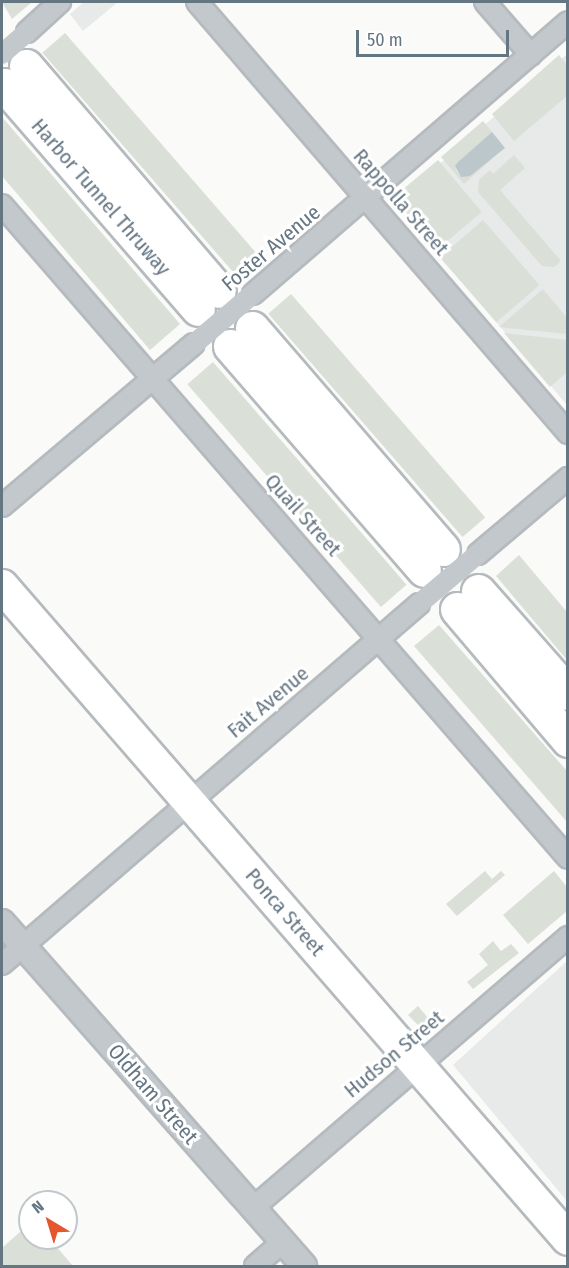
<!DOCTYPE html>
<html>
<head>
<meta charset="utf-8">
<style>
	body { margin:0 }
	#map { position:relative; width:569px; height:1268px; overflow:hidden; background:#fafaf8; font-family:"Fira Sans Condensed",sans-serif }
	div>[style] { position:absolute }
	.built>* { inset:0; background:#e8e9e9 }
	.green>* { inset:0; background:#dadfd7; transform-origin:0 0 }
	.water>* { inset:0; background:#bbc7cb }
	.roads { filter:drop-shadow(2px 0 #b5babe) drop-shadow(-2px 0 #b5babe) drop-shadow(0 2px #b5babe) drop-shadow(0 -2px #b5babe) }
	.minor>* { height:20px; margin:-10px; padding:0 10px; transform-origin:10px; border-radius:10px; background:#c3c8cc }
	.tertiary>* { height:24px; margin:-12px; padding:0 12px; transform-origin:12px; border-radius:12px; background:#c3c8cc }
	.primary>* { height:32px; margin:-16px; padding:0 16px; transform-origin:16px; border-radius:16px; background:#fff }
	.motorway>* { height:33px; margin:-16.5px; padding:0 16.5px; transform-origin:16.5px; border-radius:16.5px; background:#fff }
	.minor-bridge>* { height:20px; margin:-10px; padding:0 10px; transform-origin:10px; border-radius:10px; background:#c3c8cc }
	span { translate:-50% -50%; white-space:nowrap; text-align:center; line-height:1.15; -webkit-text-stroke:6px #fff; paint-order:stroke }
	.street-label { font-size:21px; color:#657683 }
	.frame { position:absolute; inset:0; border:3px solid #657683; pointer-events:none }
	.north { position:absolute; left:18px; top:1190px; width:60px; height:60px; box-sizing:border-box; background:#fff; border:2px solid #c1c8cd; border-radius:50%; rotate:322deg; font-size:16px; font-weight:700; line-height:24px; text-align:center; color:#657683 }
	.north::after { content:''; display:block; margin:auto; width:21px; height:27px; background:#e4572e; clip-path:polygon(50% 0,100% 100%,50% 72%,0 100%) }
	.scale { position:absolute; left:356px; top:30px; width:153px; height:27px; box-sizing:border-box; border:3px solid #657683; border-top:0; padding-left:8px; font-size:18px; line-height:21px; white-space:nowrap; color:#657683; -webkit-text-stroke:4px #fff; paint-order:stroke }
</style>
</head>
<body>
<div id="map">
	<div class="built">
		<i style="clip-path:polygon(84px 2px,118px 2px,83px 31px,70px 14px)"></i>
		<i style="clip-path:polygon(567px 54px,567px 405px,394px 203px)"></i>
		<i style="clip-path:polygon(567px 961px,567px 1201px,453px 1065px)"></i>
	</div>
	<div class="green">
		<i style="clip-path:polygon(2px 2px,32px 2px,12px 19px)"></i>
		<i style="left:65px;top:33px;width:296px;height:30px;rotate:49deg"></i>
		<i style="clip-path:polygon(559px 55px,567px 65px,567px 96px,514px 141px,492px 114px)"></i>
		<i style="clip-path:polygon(2px 117px,180px 324px,150px 350px,2px 176px)"></i>
		<i style="clip-path:polygon(483px 121px,492px 132px,458px 162px,456px 170px,461px 177px,493px 158px,464px 184px,441px 157px)"></i>
		<i style="clip-path:polygon(514px 155px,525px 168px,500px 190px,561px 261px,554px 267px,542px 266px,478px 192px,479px 180px,490px 170px,493px 174px)"></i>
		<i style="left:438px;top:160px;width:68px;height:62px;rotate:50deg"></i>
		<i style="left:483px;top:220px;width:86px;height:57px;rotate:49deg"></i>
		<i style="clip-path:polygon(543px 289px,567px 318px,567px 334px,499px 327px)"></i>
		<i style="left:291px;top:294px;width:296px;height:30px;rotate:49deg"></i>
		<i style="clip-path:polygon(504px 333px,567px 340px,567px 372px,550px 387px)"></i>
		<i style="left:213px;top:362px;width:295px;height:34px;rotate:49deg"></i>
		<i style="clip-path:polygon(519px 555px,567px 612px,567px 660px,496px 576px)"></i>
		<i style="clip-path:polygon(439px 625px,567px 771px,567px 822px,414px 646px)"></i>
		<i style="clip-path:polygon(485px 871px,492px 879px,501px 871px,505px 875px,457px 916px,446px 904px)"></i>
		<i style="clip-path:polygon(554px 871px,567px 887px,567px 911px,528px 944px,503px 915px)"></i>
		<i style="clip-path:polygon(493px 941px,501px 951px,511px 944px,519px 953px,473px 989px,467px 982px,488px 965px,479px 954px)"></i>
		<i style="clip-path:polygon(418px 1006px,428px 1018px,438px 1009px,443px 1015px,424px 1031px,408px 1015px)"></i>
		<i style="clip-path:polygon(30px 1223px,30px 1238px,49px 1238px,73px 1266px,2px 1266px,2px 1248px)"></i>
	</div>
	<div class="water">
		<i style="clip-path:polygon(492px 132px,505px 148px,470px 176px,461px 177px,455px 166px,458px 162px)"></i>
	</div>
	<div class="roads">
		<div class="minor">
			<i style="left:197px;top:2px;width:569px;rotate:49.28deg"></i>
			<i style="left:485px;top:2px;width:70px;rotate:49deg"></i>
			<i style="left:27px;top:32px;width:45px;rotate:-42.3deg"></i>
			<i style="left:2px;top:205px;width:864px;rotate:49.08deg"></i>
			<i style="left:253px;top:294px;width:416px;rotate:-40.8deg"></i>
			<i style="left:2px;top:506px;width:251px;rotate:-40.2deg"></i>
			<i style="left:478px;top:554px;width:118px;rotate:-40.2deg"></i>
			<i style="left:2px;top:964px;width:551px;rotate:-40.8deg"></i>
			<i style="left:253px;top:1208px;width:416px;rotate:-40.7deg"></i>
			<i style="left:255px;top:1266px;width:37px;rotate:-41deg"></i>
		</div>
		<div class="tertiary">
			<i style="left:2px;top:922px;width:458px;rotate:48.7deg"></i>
		</div>
		<div class="primary">
			<i style="left:2px;top:586px;width:864px;rotate:49.08deg"></i>
		</div>
		<div class="motorway">
			<i style="left:26px;top:66px;width:296px;rotate:49.4deg"></i>
			<i style="left:4px;top:85px;width:296px;rotate:49.1deg"></i>
			<i style="left:252px;top:328px;width:292px;rotate:49.2deg"></i>
			<i style="left:230px;top:346px;width:296px;rotate:49.1deg"></i>
			<i style="left:478px;top:591px;width:136px;rotate:48.6deg"></i>
			<i style="left:457px;top:609px;width:172px;rotate:49.7deg"></i>
		</div>
	</div>
	<div class="minor-bridge">
		<i style="left:2px;top:54px;width:33px;rotate:-41deg"></i>
		<i style="left:194px;top:344px;width:77px;rotate:-40.3deg"></i>
		<i style="left:419px;top:604px;width:77px;rotate:-40.3deg"></i>
	</div>
	<div class="street-label">
		<span style="left:101px;top:197px;rotate:49deg">Harbor Tunnel Thruway</span>
		<span style="left:401px;top:202px;rotate:49deg">Rappolla Street</span>
		<span style="left:271px;top:248px;rotate:-40deg">Foster Avenue</span>
		<span style="left:303px;top:515px;rotate:48deg">Quail Street</span>
		<span style="left:268px;top:702px;rotate:-40deg">Fait Avenue</span>
		<span style="left:285px;top:912px;rotate:49deg">Ponca Street</span>
		<span style="left:394px;top:1054px;rotate:-40deg">Hudson Street</span>
		<span style="left:153px;top:1094px;rotate:49deg">Oldham Street</span>
	</div>
	<div class="frame"></div>
	<div class="north">N</div>
	<div class="scale">50 m</div>
</div>
</body>
</html>
